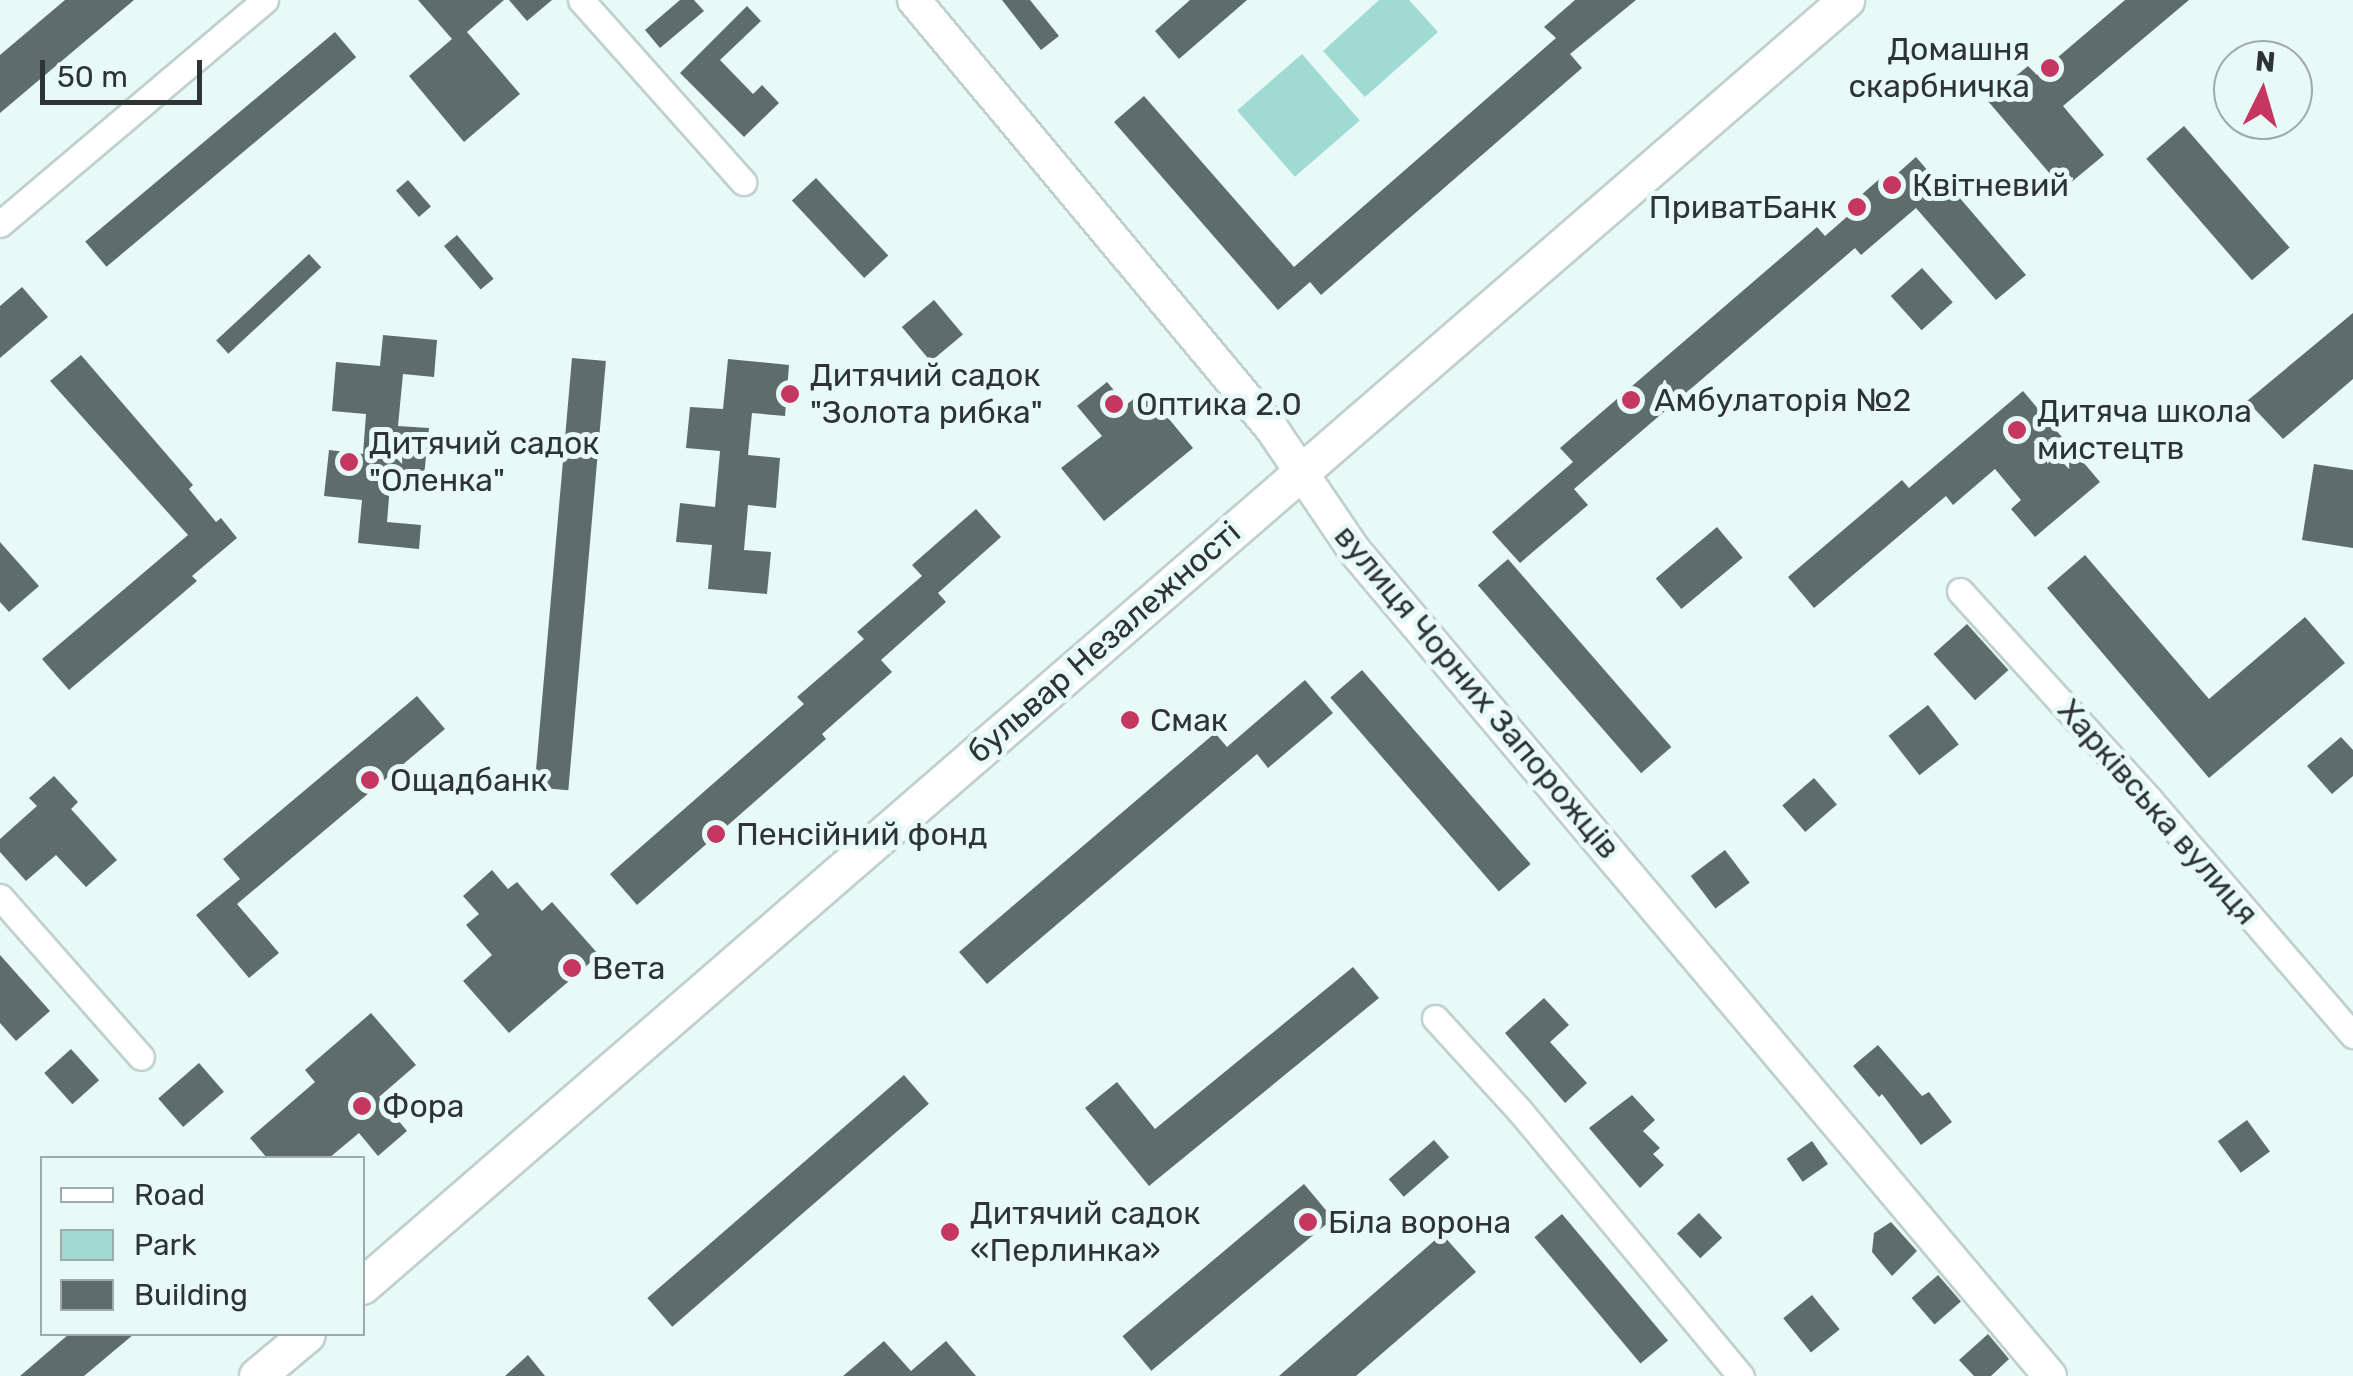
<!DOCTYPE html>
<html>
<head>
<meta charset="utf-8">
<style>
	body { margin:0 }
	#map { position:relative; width:2353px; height:1376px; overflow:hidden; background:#e8faf8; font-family:Rubik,sans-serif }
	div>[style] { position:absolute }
	.green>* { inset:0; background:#9fdad3; transform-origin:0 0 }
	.building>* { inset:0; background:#5d6d6b; transform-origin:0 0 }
	.roads { filter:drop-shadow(2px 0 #bfd0ce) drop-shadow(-2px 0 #bfd0ce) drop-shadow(0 2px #bfd0ce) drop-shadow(0 -2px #bfd0ce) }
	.minor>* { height:25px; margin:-12.5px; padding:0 12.5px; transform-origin:12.5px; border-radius:12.5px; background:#fff }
	.tertiary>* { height:32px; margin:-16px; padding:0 16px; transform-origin:16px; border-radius:16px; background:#fff }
	.secondary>* { height:35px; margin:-17.5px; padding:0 17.5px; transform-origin:17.5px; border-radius:17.5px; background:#fff }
	.dots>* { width:28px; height:28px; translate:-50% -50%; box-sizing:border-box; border:5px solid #e8faf8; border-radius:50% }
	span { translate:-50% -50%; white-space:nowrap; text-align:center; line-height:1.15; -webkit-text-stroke:10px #e8faf8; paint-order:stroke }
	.poi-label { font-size:32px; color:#2d3433 }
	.right { translate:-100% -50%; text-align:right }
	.left { translate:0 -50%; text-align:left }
	.street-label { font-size:32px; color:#2d3433 }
	.legend { position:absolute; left:40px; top:1156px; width:325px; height:180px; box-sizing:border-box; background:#e8faf8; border:2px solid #9daba9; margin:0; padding:12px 18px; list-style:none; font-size:30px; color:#2d3433 }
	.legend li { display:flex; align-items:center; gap:20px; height:50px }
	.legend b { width:50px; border:2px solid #9daba9 }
	.north { position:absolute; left:2213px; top:40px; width:100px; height:100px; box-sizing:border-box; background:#e8faf8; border:2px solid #9daba9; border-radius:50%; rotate:5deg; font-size:28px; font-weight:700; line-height:40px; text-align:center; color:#2d3433 }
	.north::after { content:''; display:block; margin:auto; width:35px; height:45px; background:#c53761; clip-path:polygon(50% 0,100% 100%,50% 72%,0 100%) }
	.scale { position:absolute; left:40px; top:60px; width:162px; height:45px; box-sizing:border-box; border:5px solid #2d3433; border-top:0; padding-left:12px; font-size:30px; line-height:35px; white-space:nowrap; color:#2d3433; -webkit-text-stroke:8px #e8faf8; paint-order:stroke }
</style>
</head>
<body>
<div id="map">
	<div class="green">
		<i style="clip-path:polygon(1379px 0,1409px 0,1438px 32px,1365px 97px,1323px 51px)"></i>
		<i style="left:1302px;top:54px;width:88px;height:86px;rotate:49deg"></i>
	</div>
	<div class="building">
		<i style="clip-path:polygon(65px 0,134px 0,0 113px,0 55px)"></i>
		<i style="clip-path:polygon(418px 0,504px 0,467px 32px,520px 94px,464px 142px,409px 76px,452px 39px)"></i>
		<i style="clip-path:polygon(509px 0,552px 0,527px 21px)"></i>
		<i style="clip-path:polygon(680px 0,694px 0,704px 11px,660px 48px,645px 30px)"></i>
		<i style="clip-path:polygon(1002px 0,1030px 0,1059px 36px,1041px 50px)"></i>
		<i style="clip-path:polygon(1190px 0,1247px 0,1179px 59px,1155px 31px)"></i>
		<i style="clip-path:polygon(1575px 0,1636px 0,1570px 54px,1582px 68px,1321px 295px,1310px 282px,1278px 310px,1114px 122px,1144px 96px,1294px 267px,1556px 38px,1544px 27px)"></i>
		<i style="clip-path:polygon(2125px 0,2189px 0,2063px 106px,2104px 155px,2063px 189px,1987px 100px,2028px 66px,2037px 75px)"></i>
		<i style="clip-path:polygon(747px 6px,761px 21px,720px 60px,753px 94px,762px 85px,779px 103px,744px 137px,680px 73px)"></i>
		<i style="left:335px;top:32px;width:33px;height:326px;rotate:50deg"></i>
		<i style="left:2184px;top:126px;width:161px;height:50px;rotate:49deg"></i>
		<i style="clip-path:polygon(1916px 157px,1941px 186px,1946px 182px,2026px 275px,1996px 300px,1916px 208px,1861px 255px,1855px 248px,1574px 489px,1588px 505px,1520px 563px,1492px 532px,1573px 462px,1560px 448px,1817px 227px,1825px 236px,1857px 208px,1852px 203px,1884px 175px,1889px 181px)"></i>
		<i style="left:816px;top:178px;width:106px;height:33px;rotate:47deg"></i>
		<i style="left:408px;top:180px;width:35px;height:16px;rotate:49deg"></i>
		<i style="left:457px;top:235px;width:57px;height:17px;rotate:50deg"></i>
		<i style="left:309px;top:254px;width:18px;height:127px;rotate:47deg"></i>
		<i style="left:1922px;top:268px;width:46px;height:42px;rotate:48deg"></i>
		<i style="clip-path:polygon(22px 287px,48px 317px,0 358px,0 306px)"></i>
		<i style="left:934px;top:300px;width:45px;height:42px;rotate:50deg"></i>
		<i style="clip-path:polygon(2353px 313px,2353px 379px,2283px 439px,2247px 401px)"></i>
		<i style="clip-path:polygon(383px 335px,437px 340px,434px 377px,403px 374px,398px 426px,429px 428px,424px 476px,391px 473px,387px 522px,421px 525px,419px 549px,358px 543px,362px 500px,324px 496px,329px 450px,363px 454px,366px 414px,332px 411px,336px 362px,380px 366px)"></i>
		<i style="clip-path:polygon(81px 355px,193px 485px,189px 489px,216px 522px,221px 518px,237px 538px,192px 576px,197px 581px,69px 690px,42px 659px,188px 535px,50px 381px)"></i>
		<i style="left:572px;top:358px;width:34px;height:431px;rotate:5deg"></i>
		<i style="clip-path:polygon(728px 359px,789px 365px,785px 416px,752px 413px,748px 455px,780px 458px,776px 508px,748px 505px,744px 550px,771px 552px,767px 594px,708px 589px,712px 545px,676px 542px,680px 503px,715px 507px,720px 451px,686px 448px,690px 407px,723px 409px)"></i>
		<i style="clip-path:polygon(1107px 382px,1126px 405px,1145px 390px,1193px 448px,1104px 521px,1061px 468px,1102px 436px,1077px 406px)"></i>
		<i style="clip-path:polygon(2023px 391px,2100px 482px,2035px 537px,2011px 509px,2021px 500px,1995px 469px,1953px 505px,1946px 496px,1814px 608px,1788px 577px,1902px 480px,1909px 488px)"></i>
		<i style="clip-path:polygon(2314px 464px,2353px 470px,2353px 548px,2302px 540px)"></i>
		<i style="clip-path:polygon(976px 509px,1001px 537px,938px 593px,946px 602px,881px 660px,892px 672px,822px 734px,826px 739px,637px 905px,610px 874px,804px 704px,797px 697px,864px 639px,857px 632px,922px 576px,912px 565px)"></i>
		<i style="left:1717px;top:527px;width:40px;height:80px;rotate:50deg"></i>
		<i style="clip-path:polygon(0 542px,39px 586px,9px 612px,0 602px)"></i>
		<i style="clip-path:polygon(2085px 555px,2209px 699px,2305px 617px,2345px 663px,2209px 778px,2047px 588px)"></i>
		<i style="left:1508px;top:559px;width:249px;height:40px;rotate:49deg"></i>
		<i style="left:1967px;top:624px;width:62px;height:45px;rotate:48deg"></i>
		<i style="left:1362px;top:670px;width:257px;height:42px;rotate:49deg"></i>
		<i style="clip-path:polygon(1305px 680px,1333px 713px,1268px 768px,1257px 754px,987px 984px,959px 952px,1215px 733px,1227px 747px)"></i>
		<i style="clip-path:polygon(417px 696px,445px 729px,237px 904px,279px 953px,249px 978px,196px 915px,240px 879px,223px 859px)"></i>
		<i style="left:1928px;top:705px;width:50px;height:50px;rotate:52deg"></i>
		<i style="clip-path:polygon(2341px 737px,2353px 750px,2353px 776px,2332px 794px,2307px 766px)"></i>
		<i style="clip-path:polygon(54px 776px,78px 802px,71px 809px,117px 860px,86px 887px,56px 855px,26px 881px,0 852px,0 839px,37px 806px,29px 798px)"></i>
		<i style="left:1814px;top:778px;width:35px;height:42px;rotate:49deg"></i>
		<i style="left:1725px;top:850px;width:41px;height:43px;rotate:53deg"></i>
		<i style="clip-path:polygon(492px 870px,508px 889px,517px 882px,542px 911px,552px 902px,599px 955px,509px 1033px,463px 981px,492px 955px,466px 925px,479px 914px,463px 896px)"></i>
		<i style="clip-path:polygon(0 955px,50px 1011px,16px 1041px,0 1023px)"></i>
		<i style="clip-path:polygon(1353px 967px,1379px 998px,1149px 1186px,1085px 1108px,1117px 1082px,1155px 1129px)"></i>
		<i style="clip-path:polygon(1544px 998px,1569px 1025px,1550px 1042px,1587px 1083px,1565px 1103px,1505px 1033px)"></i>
		<i style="clip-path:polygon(371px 1013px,416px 1065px,379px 1097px,407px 1131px,378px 1156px,359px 1133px,329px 1158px,267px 1158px,250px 1138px,315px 1082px,305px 1070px)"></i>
		<i style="clip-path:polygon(1878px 1045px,1922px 1096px,1929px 1092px,1952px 1122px,1921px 1145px,1882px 1094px,1879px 1097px,1853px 1066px)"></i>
		<i style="left:71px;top:1049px;width:42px;height:36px;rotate:48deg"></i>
		<i style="left:199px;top:1063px;width:38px;height:54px;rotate:49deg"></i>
		<i style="left:904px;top:1075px;width:38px;height:340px;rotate:49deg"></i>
		<i style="clip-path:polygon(1632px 1095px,1655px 1120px,1643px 1131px,1660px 1148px,1653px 1154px,1664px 1165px,1640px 1188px,1589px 1128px)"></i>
		<i style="left:2247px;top:1120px;width:39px;height:36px;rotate:54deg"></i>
		<i style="left:1434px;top:1140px;width:23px;height:60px;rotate:49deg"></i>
		<i style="left:1812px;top:1141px;width:28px;height:31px;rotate:55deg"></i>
		<i style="left:1304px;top:1184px;width:45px;height:237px;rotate:50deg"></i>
		<i style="left:1699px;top:1213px;width:34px;height:30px;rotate:47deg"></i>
		<i style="left:1562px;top:1214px;width:165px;height:36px;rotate:50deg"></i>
		<i style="clip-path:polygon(1891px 1222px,1917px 1251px,1892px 1276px,1872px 1252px,1874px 1233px)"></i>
		<i style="clip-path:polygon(1442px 1234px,1476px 1272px,1356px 1376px,1279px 1376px)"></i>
		<i style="left:1938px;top:1275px;width:35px;height:35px;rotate:49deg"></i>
		<i style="left:1812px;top:1295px;width:44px;height:37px;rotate:51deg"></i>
		<i style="clip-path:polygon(69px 1334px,134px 1334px,84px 1376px,20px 1376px)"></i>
		<i style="clip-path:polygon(1988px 1334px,2009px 1359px,1991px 1376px,1974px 1376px,1959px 1360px)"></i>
		<i style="clip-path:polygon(884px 1341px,911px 1371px,946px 1341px,976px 1376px,843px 1376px)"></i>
		<i style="clip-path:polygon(528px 1355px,545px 1376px,505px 1376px)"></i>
	</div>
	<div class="roads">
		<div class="minor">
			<i style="left:581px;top:0;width:244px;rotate:48.3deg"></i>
			<i style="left:0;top:224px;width:347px;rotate:-40.2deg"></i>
			<i style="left:1960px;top:591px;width:281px;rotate:47.7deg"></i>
			<i style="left:2149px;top:799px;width:312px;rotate:49.2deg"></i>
			<i style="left:0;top:897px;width:213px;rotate:48.6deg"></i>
			<i style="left:1435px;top:1018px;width:126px;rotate:47.6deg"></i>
			<i style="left:1520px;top:1111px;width:345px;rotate:50.2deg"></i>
		</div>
		<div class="tertiary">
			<i style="left:914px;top:0;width:559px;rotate:50.16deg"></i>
			<i style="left:1272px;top:429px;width:146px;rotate:55.9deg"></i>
			<i style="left:1354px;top:550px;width:1080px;rotate:49.88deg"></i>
		</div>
		<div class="secondary">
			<i style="left:362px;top:1286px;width:1964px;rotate:-40.91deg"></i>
			<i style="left:257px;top:1376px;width:65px;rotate:-40deg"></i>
		</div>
	</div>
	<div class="dots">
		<i style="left:2050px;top:68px;background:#c53761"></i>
		<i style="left:1892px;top:185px;background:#c53761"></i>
		<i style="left:1857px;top:207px;background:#c53761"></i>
		<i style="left:790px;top:394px;background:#c53761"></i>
		<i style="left:1631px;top:400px;background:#c53761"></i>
		<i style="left:1114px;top:404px;background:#c53761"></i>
		<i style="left:2017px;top:430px;background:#c53761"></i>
		<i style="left:349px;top:462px;background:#c53761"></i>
		<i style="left:1130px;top:720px;background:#c53761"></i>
		<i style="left:370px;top:780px;background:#c53761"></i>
		<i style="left:716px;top:834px;background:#c53761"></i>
		<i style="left:572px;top:968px;background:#c53761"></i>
		<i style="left:362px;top:1106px;background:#c53761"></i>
		<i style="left:1308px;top:1222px;background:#c53761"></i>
		<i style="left:950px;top:1232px;background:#c53761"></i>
	</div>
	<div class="poi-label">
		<span class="right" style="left:2030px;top:68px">Домашня<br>скарбничка</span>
		<span class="left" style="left:1912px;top:185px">Квітневий</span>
		<span class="right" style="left:1837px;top:207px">ПриватБанк</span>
		<span class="left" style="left:810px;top:394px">Дитячий садок<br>"Золота рибка"</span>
		<span class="left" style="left:1654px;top:400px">Амбулаторія №2</span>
		<span class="left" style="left:1136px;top:404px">Оптика 2.0</span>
		<span class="left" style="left:2037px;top:430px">Дитяча школа<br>мистецтв</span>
		<span class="left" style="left:369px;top:462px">Дитячий садок<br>"Оленка"</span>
		<span class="left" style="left:1150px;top:720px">Смак</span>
		<span class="left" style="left:390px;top:780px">Ощадбанк</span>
		<span class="left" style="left:736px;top:834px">Пенсійний фонд</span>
		<span class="left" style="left:592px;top:968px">Вета</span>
		<span class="left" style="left:382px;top:1106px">Фора</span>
		<span class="left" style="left:970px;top:1232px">Дитячий садок<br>«Перлинка»</span>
		<span class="left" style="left:1328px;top:1222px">Біла ворона</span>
	</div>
	<div class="street-label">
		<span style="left:1104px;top:642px;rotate:-41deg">бульвар Незалежності</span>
		<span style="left:1477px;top:692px;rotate:50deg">вулиця Чорних Запорожців</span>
		<span style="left:2158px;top:812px;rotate:49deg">Харківська вулиця</span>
	</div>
	<ul class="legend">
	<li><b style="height:12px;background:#fff"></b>Road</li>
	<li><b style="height:28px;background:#9fdad3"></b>Park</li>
	<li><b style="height:28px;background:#5d6d6b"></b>Building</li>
	</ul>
	<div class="north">N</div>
	<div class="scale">50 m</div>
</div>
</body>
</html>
